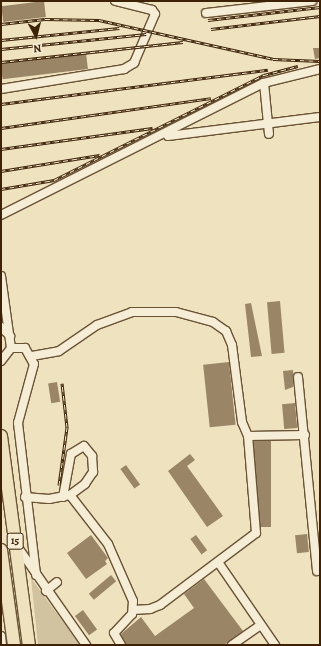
<!DOCTYPE html>
<html>
<head>
<meta charset="utf-8">
<style>
	body { margin:0 }
	#map { position:relative; width:321px; height:646px; overflow:hidden; background:#efe3bf; font-family:Alegreya,serif }
	div>[style] { position:absolute }
	.green>* { inset:0; background:#d1c2a0 }
	.building>* { inset:0; background:#9a8667; transform-origin:0 0 }
	.roads { filter:drop-shadow(1px 0 #6a5235) drop-shadow(-1px 0 #6a5235) drop-shadow(0 1px #6a5235) drop-shadow(0 -1px #6a5235) }
	.minor>* { height:8px; margin:-4px; padding:0 4px; transform-origin:4px; border-radius:4px; background:#f5edd5 }
	.highway>* { height:12px; margin:-6px; padding:0 6px; transform-origin:6px; border-radius:6px; background:#efe3bf }
	.rail>* { height:3px; margin-top:-1.5px; transform-origin:0; background:repeating-linear-gradient(90deg,#f5edd5 0 4.5px,#3d2207 0 9px); box-sizing:border-box; border-block:1px solid #3d2207 }
	span { translate:-50% -50%; white-space:nowrap; text-align:center; line-height:1.15; -webkit-text-stroke:3.5px #f5edd5; paint-order:stroke }
	.shield-label span { padding:1px 3px; background:#f5edd5; border:1px solid; border-radius:3px; -webkit-text-stroke-width:0 }
	.shield-label { font-size:11px; color:#3d2207; font-weight:700 }
	.frame { position:absolute; inset:0; border:2px solid #3d2207; pointer-events:none }
	.north { position:absolute; left:16px; top:16px; width:40px; height:40px; -webkit-text-stroke:3px #f5edd5; paint-order:stroke; rotate:173deg; font-size:11px; font-weight:700; line-height:16px; text-align:center; color:#3d2207 }
	.north::after { content:''; display:block; margin:auto; width:14px; height:18px; background:#3d2207; clip-path:polygon(50% 0,100% 100%,50% 72%,0 100%) }
</style>
</head>
<body>
<div id="map">
	<div class="green">
		<i style="clip-path:polygon(31px 578px,80px 645px,38px 645px)"></i>
	</div>
	<div class="building">
		<i style="left:44px;top:1px;width:16px;height:43px;rotate:83deg"></i>
		<i style="clip-path:polygon(313px 48px,320px 48px,320px 58px,315px 59px)"></i>
		<i style="left:86px;top:53px;width:16px;height:86px;rotate:83deg"></i>
		<i style="left:280px;top:301px;width:52px;height:13px;rotate:85deg"></i>
		<i style="clip-path:polygon(251px 303px,262px 356px,251px 357px,245px 304px)"></i>
		<i style="left:229px;top:362px;width:63px;height:26px;rotate:84deg"></i>
		<i style="clip-path:polygon(293px 370px,293px 387px,285px 390px,283px 371px)"></i>
		<i style="left:57px;top:382px;width:20px;height:9px;rotate:81deg"></i>
		<i style="left:295px;top:403px;width:25px;height:13px;rotate:85deg"></i>
		<i style="left:254px;top:441px;width:17px;height:86px"></i>
		<i style="clip-path:polygon(190px 454px,195px 460px,187px 466px,223px 516px,207px 527px,168px 471px)"></i>
		<i style="left:126px;top:465px;width:24px;height:7px;rotate:54deg"></i>
		<i style="left:307px;top:534px;width:18px;height:12px;rotate:84deg"></i>
		<i style="clip-path:polygon(91px 535px,108px 558px,105px 561px,107px 564px,86px 579px,67px 553px)"></i>
		<i style="left:196px;top:535px;width:19px;height:7px;rotate:54deg"></i>
		<i style="left:111px;top:575px;width:8px;height:29px;rotate:50deg"></i>
		<i style="clip-path:polygon(204px 579px,243px 631px,224px 645px,126px 645px,121px 634px,141px 617px,155px 636px,194px 608px,184px 594px)"></i>
		<i style="left:83px;top:610px;width:24px;height:10px;rotate:54deg"></i>
	</div>
	<div class="roads">
		<div class="minor">
			<i style="left:206px;top:13px;width:107px;rotate:-6.5deg"></i>
			<i style="left:264px;top:83px;width:51px;rotate:84.4deg"></i>
			<i style="left:1px;top:89px;width:125px;rotate:-9.2deg"></i>
			<i style="left:124px;top:69px;width:12px;rotate:-31deg"></i>
			<i style="left:134px;top:63px;width:53px;rotate:-66.8deg"></i>
			<i style="left:155px;top:14px;width:5px;rotate:-127deg"></i>
			<i style="left:152px;top:10px;width:38px;rotate:-166deg"></i>
			<i style="left:168px;top:136px;width:153px;rotate:-7.1deg"></i>
			<i style="left:1px;top:215px;width:294px;rotate:-26.7deg"></i>
			<i style="left:264px;top:83px;width:58px;rotate:-14deg"></i>
			<i style="left:1px;top:276px;width:73px;rotate:82.1deg"></i>
			<i style="left:11px;top:348px;width:14px"></i>
			<i style="left:25px;top:348px;width:18px;rotate:61deg"></i>
			<i style="left:34px;top:364px;width:61px;rotate:105.2deg"></i>
			<i style="left:18px;top:423px;width:153px;rotate:83.2deg"></i>
			<i style="left:1px;top:327px;width:13px;rotate:45deg"></i>
			<i style="left:32px;top:356px;width:27px;rotate:-10deg"></i>
			<i style="left:59px;top:351px;width:46px;rotate:-34.4deg"></i>
			<i style="left:97px;top:325px;width:37px;rotate:-20deg"></i>
			<i style="left:132px;top:312px;width:44px"></i>
			<i style="left:176px;top:312px;width:38px;rotate:15deg"></i>
			<i style="left:213px;top:322px;width:16px;rotate:35deg"></i>
			<i style="left:226px;top:331px;width:15px;rotate:67deg"></i>
			<i style="left:232px;top:345px;width:78px;rotate:82.6deg"></i>
			<i style="left:242px;top:422px;width:15px;rotate:67deg"></i>
			<i style="left:1px;top:361px;width:16px;rotate:-52deg"></i>
			<i style="left:298px;top:377px;width:195px;rotate:84.4deg"></i>
			<i style="left:25px;top:497px;width:24px;rotate:5deg"></i>
			<i style="left:49px;top:499px;width:21px;rotate:-11deg"></i>
			<i style="left:70px;top:495px;width:62px;rotate:52.2deg"></i>
			<i style="left:108px;top:544px;width:62px;rotate:66.3deg"></i>
			<i style="left:133px;top:601px;width:13px;rotate:94deg"></i>
			<i style="left:132px;top:614px;width:26px;rotate:133deg"></i>
			<i style="left:114px;top:633px;width:14px;rotate:60deg"></i>
			<i style="left:63px;top:497px;width:44px;rotate:-79.5deg"></i>
			<i style="left:71px;top:454px;width:15px;rotate:-32deg"></i>
			<i style="left:84px;top:446px;width:13px;rotate:51deg"></i>
			<i style="left:92px;top:456px;width:16px;rotate:86deg"></i>
			<i style="left:93px;top:472px;width:14px;rotate:124deg"></i>
			<i style="left:85px;top:484px;width:19px;rotate:144deg"></i>
			<i style="left:17px;top:546px;width:121px;rotate:55.1deg"></i>
			<i style="left:218px;top:562px;width:101px;rotate:55.5deg"></i>
			<i style="left:46px;top:591px;width:14px;rotate:-39deg"></i>
			<i style="left:133px;top:610px;width:17px;rotate:-3deg"></i>
			<i style="left:150px;top:609px;width:11px;rotate:-22deg"></i>
			<i style="left:160px;top:605px;width:120px;rotate:-36.9deg"></i>
			<i style="left:256px;top:533px;width:97px;rotate:-94.7deg"></i>
			<i style="left:248px;top:436px;width:57px;rotate:-1deg"></i>
			<i style="left:1px;top:636px;width:9px;rotate:84deg"></i>
			<i style="left:232px;top:645px;width:35px;rotate:-35deg"></i>
		</div>
		<div class="highway">
			<i style="left:1px;top:436px;width:211px;rotate:82.4deg"></i>
			<i style="left:1px;top:550px;width:96px;rotate:82.2deg"></i>
		</div>
	</div>
	<div class="rail">
		<i style="left:208px;top:20px;width:113px;rotate:-6.6deg"></i>
		<i style="left:1px;top:24px;width:44px;rotate:-6.5deg"></i>
		<i style="left:45px;top:19px;width:54px;rotate:1.1deg"></i>
		<i style="left:99px;top:20px;width:178px;rotate:12.6deg"></i>
		<i style="left:273px;top:59px;width:47px;rotate:2.4deg"></i>
		<i style="left:211px;top:29px;width:110px;rotate:-6.8deg"></i>
		<i style="left:1px;top:40px;width:119px;rotate:-5.8deg"></i>
		<i style="left:1px;top:49px;width:146px;rotate:-5.9deg"></i>
		<i style="left:1px;top:62px;width:183px;rotate:-6.3deg"></i>
		<i style="left:1px;top:104px;width:269px;rotate:-7.3deg"></i>
		<i style="left:1px;top:128px;width:212px;rotate:-8.1deg"></i>
		<i style="left:1px;top:149px;width:153px;rotate:-7.9deg"></i>
		<i style="left:1px;top:171px;width:100px;rotate:-9.2deg"></i>
		<i style="left:1px;top:189px;width:54px;rotate:-9.6deg"></i>
		<i style="left:54px;top:180px;width:235px;rotate:-26.6deg"></i>
		<i style="left:264px;top:75px;width:35px;rotate:-15deg"></i>
		<i style="left:59px;top:485px;width:59px;rotate:-82.1deg"></i>
		<i style="left:67px;top:427px;width:44px;rotate:-96.5deg"></i>
	</div>
	<div class="shield-label">
		<span style="left:15px;top:541px">15</span>
	</div>
	<div class="frame"></div>
	<div class="north">N</div>
</div>
</body>
</html>
